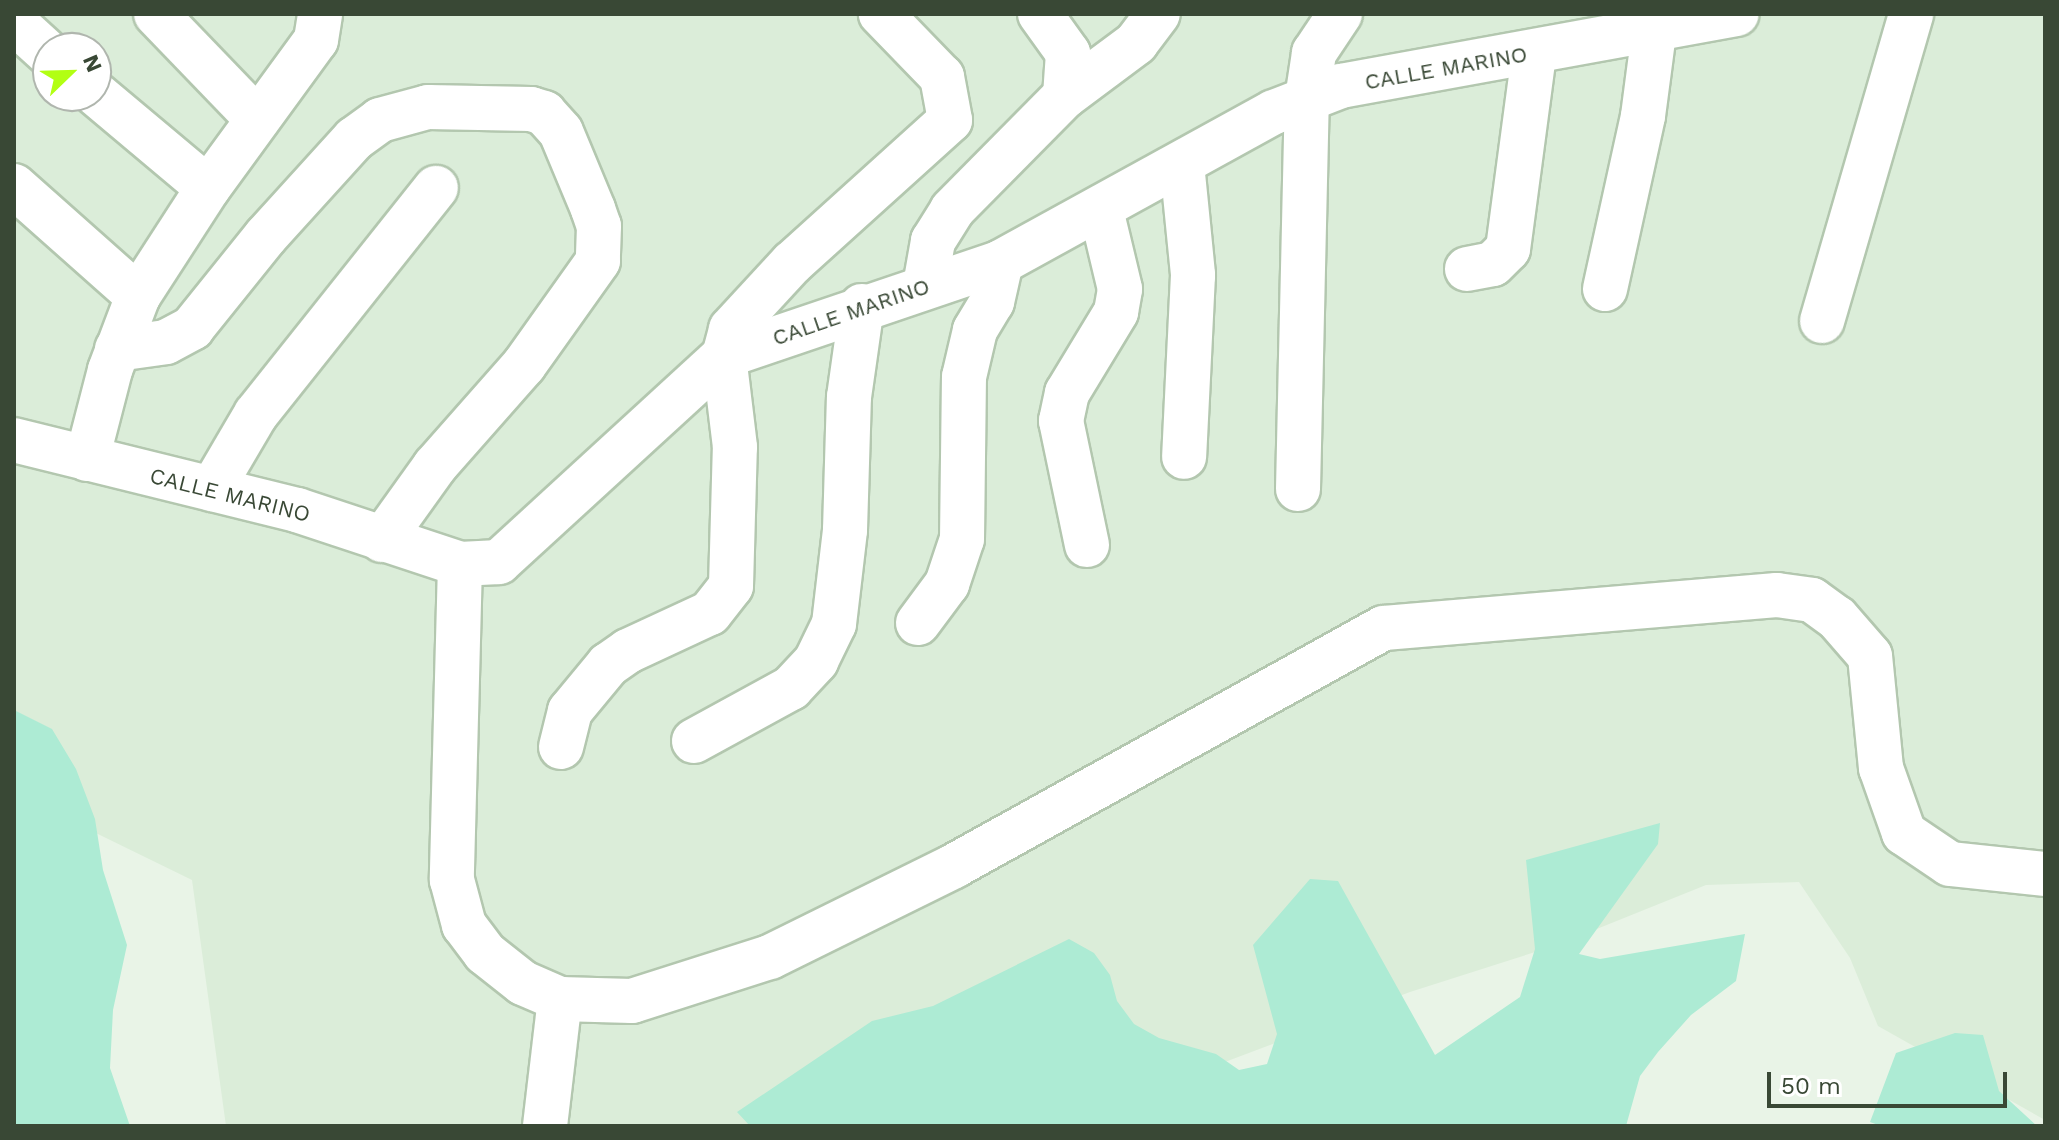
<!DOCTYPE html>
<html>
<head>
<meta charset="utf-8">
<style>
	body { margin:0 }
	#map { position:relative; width:2059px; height:1140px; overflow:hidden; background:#e9f4e7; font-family:"Work Sans",sans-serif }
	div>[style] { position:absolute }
	.residential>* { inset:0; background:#dbedd9 }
	.green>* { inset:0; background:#adebd4 }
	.roads { filter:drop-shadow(2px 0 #b3c7af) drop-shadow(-2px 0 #b3c7af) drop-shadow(0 2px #b3c7af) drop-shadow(0 -2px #b3c7af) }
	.minor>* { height:44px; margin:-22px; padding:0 22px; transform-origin:22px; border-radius:22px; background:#fff }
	span { translate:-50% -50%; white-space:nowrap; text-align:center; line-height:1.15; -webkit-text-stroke:7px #fff; paint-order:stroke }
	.street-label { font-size:22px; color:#394835 }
	.frame { position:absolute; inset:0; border:16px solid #394835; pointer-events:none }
	.north { position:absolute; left:32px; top:32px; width:80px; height:80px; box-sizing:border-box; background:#fff; border:2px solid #b0b6ae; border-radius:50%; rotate:67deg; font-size:22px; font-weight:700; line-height:32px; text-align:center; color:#394835 }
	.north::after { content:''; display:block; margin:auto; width:28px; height:36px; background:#b2ff13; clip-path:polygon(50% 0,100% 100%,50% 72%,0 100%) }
	.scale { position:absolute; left:1767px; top:1072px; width:240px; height:36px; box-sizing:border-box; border:4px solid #394835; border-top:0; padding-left:10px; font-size:24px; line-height:28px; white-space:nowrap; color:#394835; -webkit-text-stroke:6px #fff; paint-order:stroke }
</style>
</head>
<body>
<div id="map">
	<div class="residential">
		<i style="clip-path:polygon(evenodd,14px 14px,2045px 14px,2045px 1120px,1878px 1026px,1850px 958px,1799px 882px,1706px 885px,1557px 945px,1410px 992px,1148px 1091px,991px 1126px,226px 1126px,192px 880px,14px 793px,14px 14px,48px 48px,96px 48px,96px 96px,48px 96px,48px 48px)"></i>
	</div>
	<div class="green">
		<i style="clip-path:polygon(14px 710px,52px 729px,76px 769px,95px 819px,103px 870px,127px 945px,113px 1010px,110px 1068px,130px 1126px,14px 1126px)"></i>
		<i style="clip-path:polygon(1660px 823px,1658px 844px,1579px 954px,1600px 959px,1745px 934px,1736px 981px,1691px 1015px,1658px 1052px,1640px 1076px,1626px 1126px,750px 1126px,737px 1112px,872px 1021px,933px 1006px,1069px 939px,1094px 953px,1110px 975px,1117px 1001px,1134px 1024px,1159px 1038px,1216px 1054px,1239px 1070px,1267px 1064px,1277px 1034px,1253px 945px,1310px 879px,1338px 881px,1435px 1055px,1520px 997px,1535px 949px,1526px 860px)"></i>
		<i style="clip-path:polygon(1955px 1033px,1983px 1035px,1999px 1091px,2037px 1126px,1881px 1126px,1870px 1122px,1896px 1053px)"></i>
	</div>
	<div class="roads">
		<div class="minor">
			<i style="left:156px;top:14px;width:146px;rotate:46.1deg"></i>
			<i style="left:14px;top:22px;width:46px;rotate:42.4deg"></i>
			<i style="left:96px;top:94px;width:146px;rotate:40deg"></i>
			<i style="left:1065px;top:96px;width:89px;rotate:-36.7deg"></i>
			<i style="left:1136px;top:43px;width:36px;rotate:-53deg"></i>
			<i style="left:1182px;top:164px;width:112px;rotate:84.3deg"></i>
			<i style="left:1193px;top:275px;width:182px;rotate:92.8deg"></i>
			<i style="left:14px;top:186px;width:166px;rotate:41.6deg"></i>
			<i style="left:1467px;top:269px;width:26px;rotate:-11deg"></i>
			<i style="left:1493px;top:264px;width:21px;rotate:-45deg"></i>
			<i style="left:1508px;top:249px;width:198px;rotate:-82.4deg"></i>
			<i style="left:925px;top:286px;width:46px;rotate:-79.9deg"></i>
			<i style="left:933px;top:241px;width:36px;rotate:-58deg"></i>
			<i style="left:952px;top:210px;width:161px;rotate:-45.3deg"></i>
			<i style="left:1065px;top:96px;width:43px;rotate:-86deg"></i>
			<i style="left:1068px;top:53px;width:48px;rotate:-125.7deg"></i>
			<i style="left:1605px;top:289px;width:177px;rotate:-77.6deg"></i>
			<i style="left:1643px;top:116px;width:84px;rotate:-82.5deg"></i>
			<i style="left:1822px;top:321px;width:320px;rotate:-73.8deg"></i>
			<i style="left:117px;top:349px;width:49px;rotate:-8.1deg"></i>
			<i style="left:166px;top:342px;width:30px;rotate:-28deg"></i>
			<i style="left:192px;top:328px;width:118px;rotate:-51.2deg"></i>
			<i style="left:266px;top:236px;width:131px;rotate:-47.8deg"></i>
			<i style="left:354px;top:139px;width:32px;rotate:-36deg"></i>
			<i style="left:380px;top:120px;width:50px;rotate:-15.2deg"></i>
			<i style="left:428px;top:107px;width:103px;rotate:1.1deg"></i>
			<i style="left:531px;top:109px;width:14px;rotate:17deg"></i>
			<i style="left:544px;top:113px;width:25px;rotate:48deg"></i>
			<i style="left:561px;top:132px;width:83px;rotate:67.4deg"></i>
			<i style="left:593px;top:209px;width:18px;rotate:71deg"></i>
			<i style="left:599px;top:226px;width:35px;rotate:92deg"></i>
			<i style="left:598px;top:261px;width:128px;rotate:125.4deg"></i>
			<i style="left:524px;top:365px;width:135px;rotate:131.4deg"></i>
			<i style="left:435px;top:466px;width:91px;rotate:125.6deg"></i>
			<i style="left:14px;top:440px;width:292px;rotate:13.9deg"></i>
			<i style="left:297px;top:510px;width:172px;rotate:18.3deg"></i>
			<i style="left:460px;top:564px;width:39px;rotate:-3deg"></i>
			<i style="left:499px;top:562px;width:305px;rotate:-42.5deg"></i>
			<i style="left:724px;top:356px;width:293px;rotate:-18.7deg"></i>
			<i style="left:1001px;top:262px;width:311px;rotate:-28.8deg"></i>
			<i style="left:1274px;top:112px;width:72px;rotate:-21.2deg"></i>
			<i style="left:1341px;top:86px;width:402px;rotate:-10.3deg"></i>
			<i style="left:87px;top:459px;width:92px;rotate:-75.5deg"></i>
			<i style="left:110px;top:370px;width:79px;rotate:-69.3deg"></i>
			<i style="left:138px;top:296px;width:129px;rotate:-57.1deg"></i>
			<i style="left:208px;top:188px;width:183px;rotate:-53.9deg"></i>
			<i style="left:316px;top:40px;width:26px;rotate:-81deg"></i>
			<i style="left:212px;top:489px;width:87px;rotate:-59.6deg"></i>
			<i style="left:256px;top:414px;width:289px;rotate:-51.5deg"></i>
			<i style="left:1298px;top:489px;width:390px;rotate:-88.7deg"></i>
			<i style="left:1307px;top:99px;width:47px;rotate:-81.3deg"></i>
			<i style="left:1314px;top:53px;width:47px;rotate:-56.3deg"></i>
			<i style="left:1087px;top:545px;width:127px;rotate:-101.8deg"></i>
			<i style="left:1061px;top:421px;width:29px;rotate:-78deg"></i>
			<i style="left:1067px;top:393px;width:95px;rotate:-58.8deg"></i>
			<i style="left:1116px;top:312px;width:23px;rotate:-80deg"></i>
			<i style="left:1120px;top:289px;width:81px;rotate:-103.5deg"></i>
			<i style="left:460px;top:564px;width:316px;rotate:91.5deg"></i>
			<i style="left:452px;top:880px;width:47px;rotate:75.1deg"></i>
			<i style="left:464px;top:925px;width:35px;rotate:53deg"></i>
			<i style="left:485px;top:953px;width:48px;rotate:38.3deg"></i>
			<i style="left:523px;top:983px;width:40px;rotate:23.4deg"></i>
			<i style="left:560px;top:999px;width:72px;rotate:1.6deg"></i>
			<i style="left:632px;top:1001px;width:145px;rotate:-17.7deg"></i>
			<i style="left:770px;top:957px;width:205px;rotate:-26.3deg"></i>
			<i style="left:954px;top:866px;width:491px;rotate:-29deg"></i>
			<i style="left:1384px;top:628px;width:394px;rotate:-4.8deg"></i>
			<i style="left:1777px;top:595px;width:35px;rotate:8deg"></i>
			<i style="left:1812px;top:600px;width:31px;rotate:36deg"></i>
			<i style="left:1837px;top:618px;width:50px;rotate:49deg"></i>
			<i style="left:1870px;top:656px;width:113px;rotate:84.4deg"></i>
			<i style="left:1881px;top:768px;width:69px;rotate:70.5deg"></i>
			<i style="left:1904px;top:833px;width:55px;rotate:34deg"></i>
			<i style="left:1950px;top:864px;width:96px;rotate:6deg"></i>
			<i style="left:918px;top:623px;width:49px;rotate:-53.4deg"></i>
			<i style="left:947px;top:584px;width:47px;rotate:-71.6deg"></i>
			<i style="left:962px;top:539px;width:162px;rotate:-89.3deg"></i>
			<i style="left:964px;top:377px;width:48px;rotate:-76.8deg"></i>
			<i style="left:975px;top:330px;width:33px;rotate:-59deg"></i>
			<i style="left:992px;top:302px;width:41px;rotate:-77.3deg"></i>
			<i style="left:694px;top:741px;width:111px;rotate:-28.7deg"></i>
			<i style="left:791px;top:688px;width:37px;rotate:-47deg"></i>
			<i style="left:816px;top:661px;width:41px;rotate:-64.1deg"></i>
			<i style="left:834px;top:624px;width:95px;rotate:-83.3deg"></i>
			<i style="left:845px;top:530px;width:133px;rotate:-88.3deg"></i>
			<i style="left:849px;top:397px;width:92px;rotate:-81.9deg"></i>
			<i style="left:561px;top:747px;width:37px;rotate:-76deg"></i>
			<i style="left:570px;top:711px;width:60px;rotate:-50.4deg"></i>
			<i style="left:608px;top:665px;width:24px;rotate:-35deg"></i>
			<i style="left:628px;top:651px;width:90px;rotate:-24.9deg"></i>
			<i style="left:710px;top:613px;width:34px;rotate:-52deg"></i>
			<i style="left:731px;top:586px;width:139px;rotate:-88.4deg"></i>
			<i style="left:735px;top:447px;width:92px;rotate:-96.9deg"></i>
			<i style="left:724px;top:356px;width:28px;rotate:-75deg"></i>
			<i style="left:731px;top:329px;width:90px;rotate:-47.3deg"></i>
			<i style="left:792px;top:263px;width:213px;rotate:-42.1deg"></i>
			<i style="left:950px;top:120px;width:44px;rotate:-100.5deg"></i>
			<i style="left:942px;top:77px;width:88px;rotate:-134.1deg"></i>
			<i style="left:545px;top:1126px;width:128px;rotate:-83.3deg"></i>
		</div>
	</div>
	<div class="street-label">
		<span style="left:1446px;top:68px;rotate:-10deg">CALLE MARINO</span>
		<span style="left:851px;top:312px;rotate:-19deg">CALLE MARINO</span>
		<span style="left:230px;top:495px;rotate:14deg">CALLE MARINO</span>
	</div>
	<div class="frame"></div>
	<div class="north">N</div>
	<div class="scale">50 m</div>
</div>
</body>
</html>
